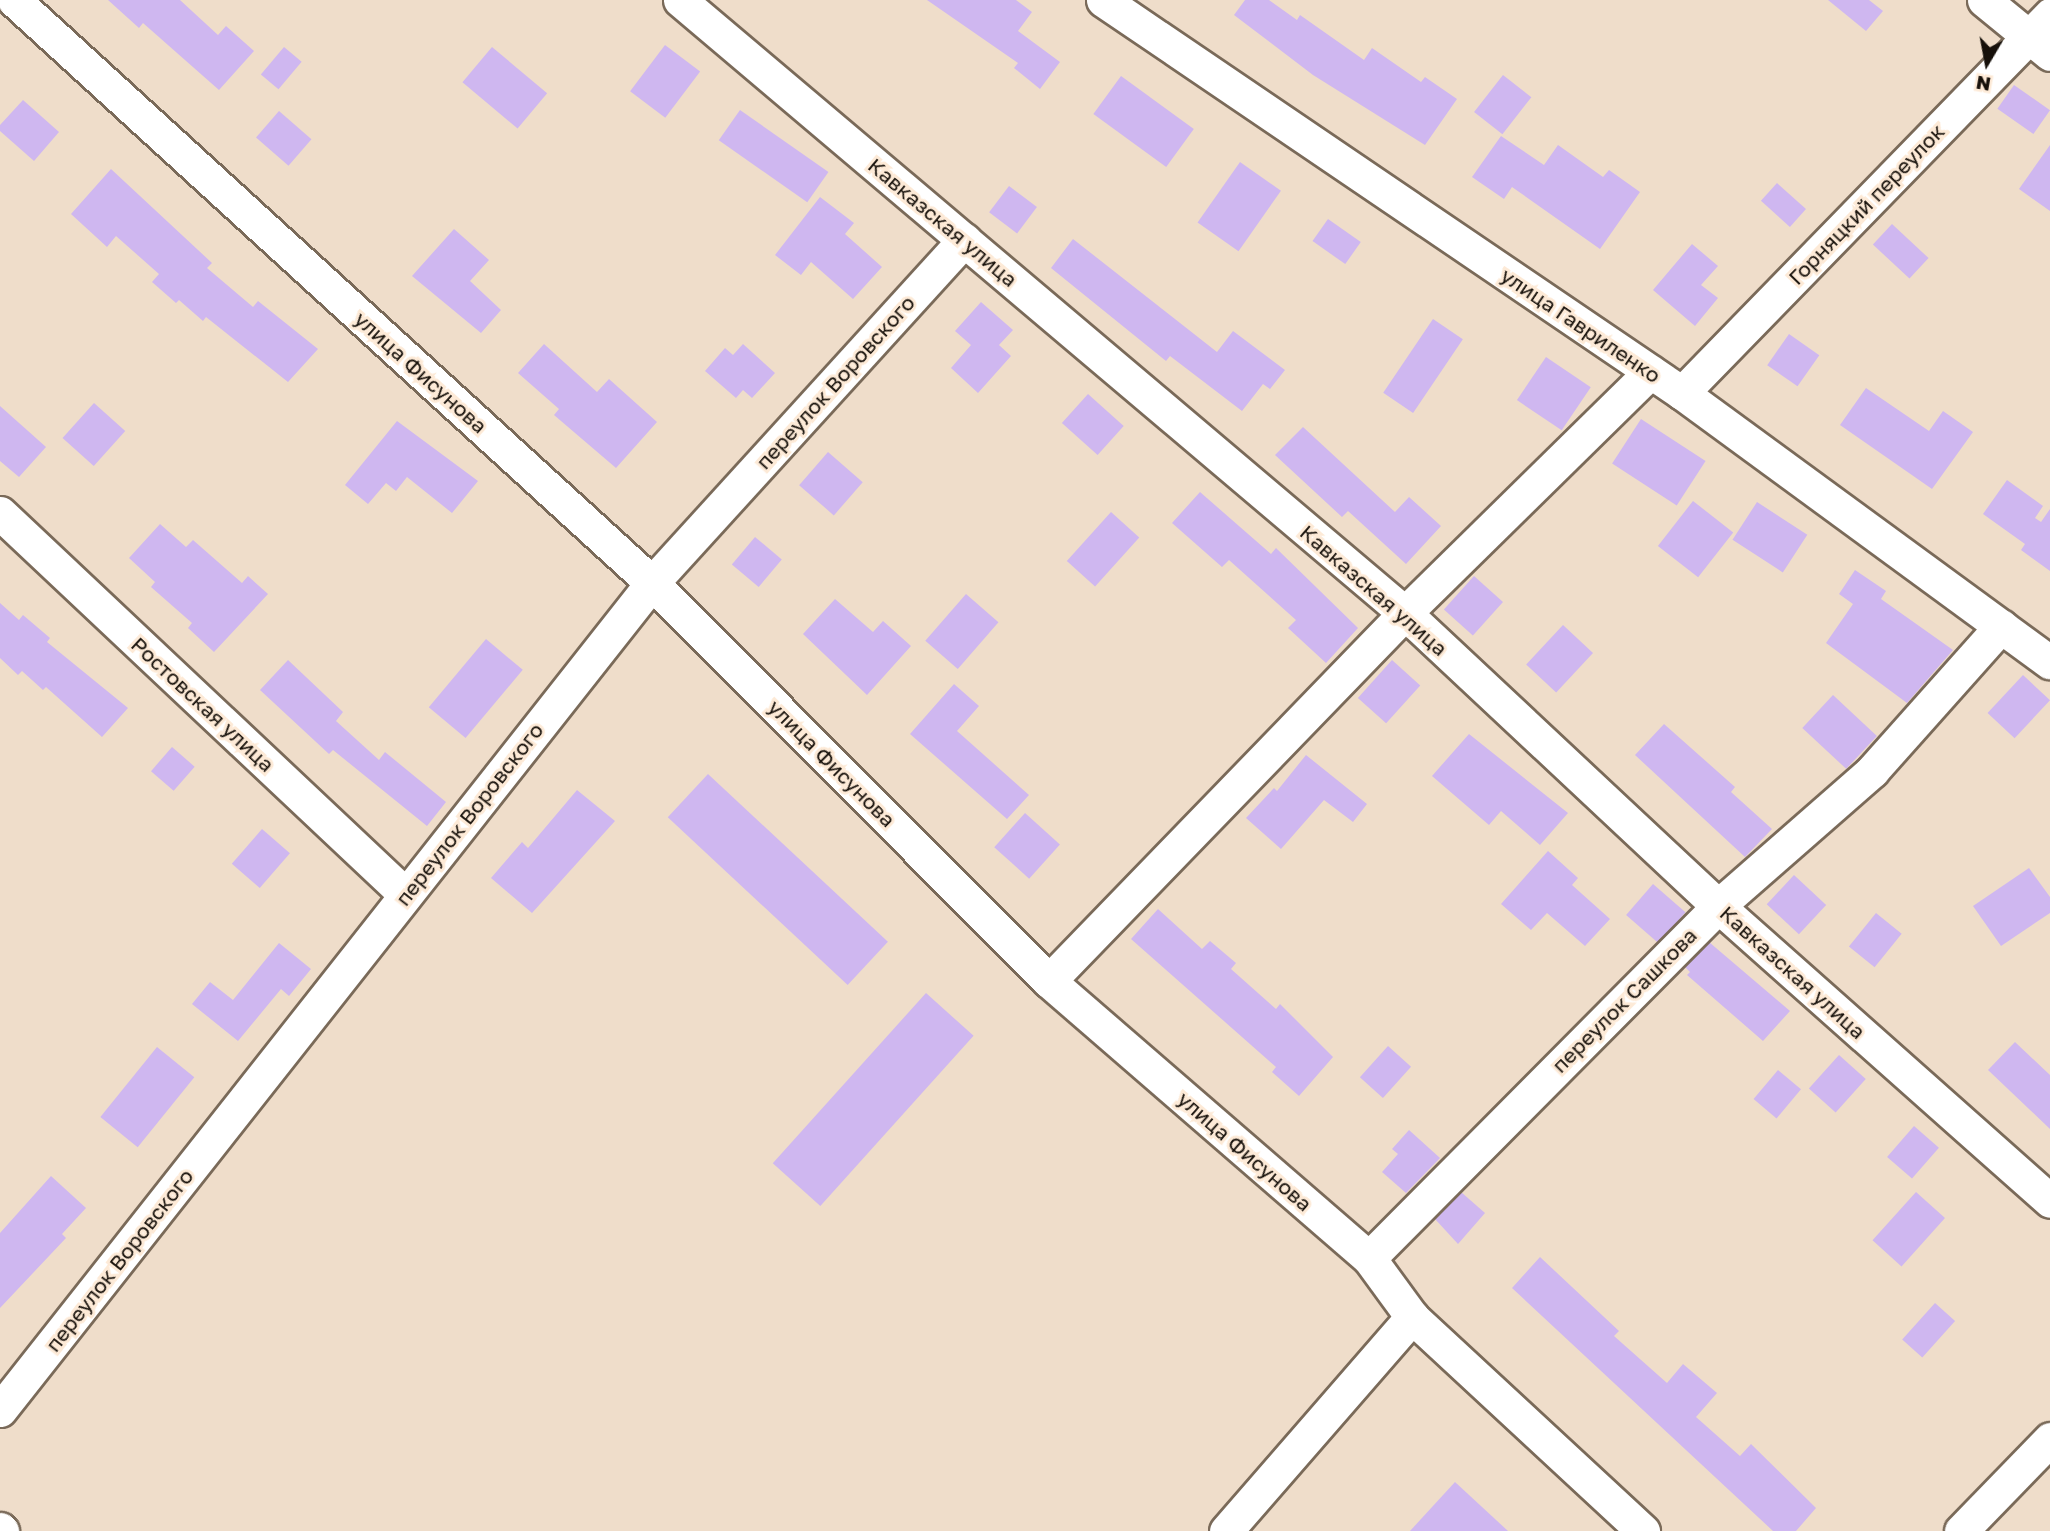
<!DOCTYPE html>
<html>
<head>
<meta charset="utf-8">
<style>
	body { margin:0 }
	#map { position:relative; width:2050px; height:1531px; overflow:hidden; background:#efddca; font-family:"Golos Text",sans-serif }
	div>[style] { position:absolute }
	.building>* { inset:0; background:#cfb7f0; transform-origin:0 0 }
	.roads { filter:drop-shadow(2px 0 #7a6a59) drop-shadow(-2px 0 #7a6a59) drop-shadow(0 2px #7a6a59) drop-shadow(0 -2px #7a6a59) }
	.street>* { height:33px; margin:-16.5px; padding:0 16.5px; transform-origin:16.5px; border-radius:16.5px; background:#fff }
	span { translate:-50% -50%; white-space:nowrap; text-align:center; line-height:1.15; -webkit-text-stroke:6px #fdead7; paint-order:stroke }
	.street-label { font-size:21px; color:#16100a }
	.north { position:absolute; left:1952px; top:28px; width:70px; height:70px; -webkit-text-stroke:5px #fdead7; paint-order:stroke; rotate:190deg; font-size:19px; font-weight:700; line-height:28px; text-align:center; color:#16100a }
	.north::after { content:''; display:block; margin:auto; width:24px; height:32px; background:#16100a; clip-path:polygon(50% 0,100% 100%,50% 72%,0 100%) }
</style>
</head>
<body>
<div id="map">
	<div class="building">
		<i style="clip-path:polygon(108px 0,180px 0,218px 35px,226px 26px,254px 51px,219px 90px,143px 23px,139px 28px)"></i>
		<i style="clip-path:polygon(927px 0,1016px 0,1032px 12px,1018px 31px,1060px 62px,1040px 89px,1014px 68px,1018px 63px)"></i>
		<i style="clip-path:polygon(1245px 0,1269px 0,1297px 20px,1300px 15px,1364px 60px,1372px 48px,1421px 82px,1425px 77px,1457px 99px,1425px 145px,1313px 75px,1234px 15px)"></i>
		<i style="clip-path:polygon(1828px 0,1869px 0,1883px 11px,1866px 31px)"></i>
		<i style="left:665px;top:45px;width:44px;height:58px;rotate:37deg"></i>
		<i style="left:284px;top:47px;width:23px;height:36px;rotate:40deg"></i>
		<i style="left:492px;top:47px;width:72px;height:46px;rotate:40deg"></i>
		<i style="left:1503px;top:75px;width:36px;height:47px;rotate:38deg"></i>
		<i style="left:1121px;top:76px;width:90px;height:47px;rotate:36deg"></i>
		<i style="left:2014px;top:85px;width:44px;height:29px;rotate:35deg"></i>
		<i style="clip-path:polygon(23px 100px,59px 132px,34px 161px,0 131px,0 125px)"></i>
		<i style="left:740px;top:110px;width:108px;height:37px;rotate:35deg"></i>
		<i style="left:279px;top:111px;width:43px;height:35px;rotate:41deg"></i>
		<i style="clip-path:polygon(1501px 136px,1544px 165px,1558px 145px,1603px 177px,1609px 170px,1640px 192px,1600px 249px,1512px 187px,1504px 199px,1472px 177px)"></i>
		<i style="clip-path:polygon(2050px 145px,2050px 211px,2019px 189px)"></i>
		<i style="left:1240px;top:162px;width:50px;height:74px;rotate:35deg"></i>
		<i style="clip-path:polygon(111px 169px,212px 263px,207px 268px,253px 307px,258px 301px,318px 349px,288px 382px,206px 317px,203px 321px,179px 300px,176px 303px,152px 282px,159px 274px,116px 236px,107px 247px,71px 214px)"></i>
		<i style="left:1777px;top:183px;width:39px;height:24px;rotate:42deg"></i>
		<i style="left:1009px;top:186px;width:35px;height:33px;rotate:37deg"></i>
		<i style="clip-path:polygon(820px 197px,854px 223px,845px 234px,882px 267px,853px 299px,811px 262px,801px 275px,775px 255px)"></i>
		<i style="left:1328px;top:219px;width:40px;height:27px;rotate:35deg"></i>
		<i style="left:1892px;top:224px;width:50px;height:28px;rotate:43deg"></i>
		<i style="clip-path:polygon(454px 229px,489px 260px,470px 281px,501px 310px,481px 333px,412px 276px)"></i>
		<i style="clip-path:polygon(1073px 239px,1217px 352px,1233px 331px,1285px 370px,1270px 389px,1263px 384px,1242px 411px,1170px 356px,1166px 361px,1051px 268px)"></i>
		<i style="clip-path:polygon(1692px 244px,1718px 266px,1701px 285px,1718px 298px,1695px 326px,1653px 290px)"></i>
		<i style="clip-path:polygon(981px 302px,1013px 330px,999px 345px,1011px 356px,978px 393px,951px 368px,971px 345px,955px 331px)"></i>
		<i style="left:1433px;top:319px;width:36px;height:89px;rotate:34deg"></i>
		<i style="left:1789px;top:334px;width:37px;height:38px;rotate:35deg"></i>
		<i style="clip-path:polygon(544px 344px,597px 392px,609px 379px,657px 422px,616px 468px,554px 415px,559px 409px,518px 373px)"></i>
		<i style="clip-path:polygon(743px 344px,775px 373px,752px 398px,743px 390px,736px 398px,705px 371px,725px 348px,733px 355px)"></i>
		<i style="left:1546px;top:357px;width:54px;height:52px;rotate:34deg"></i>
		<i style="clip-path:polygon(1866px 388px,1929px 431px,1943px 411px,1973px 432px,1932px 489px,1840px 425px)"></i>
		<i style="left:1088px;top:394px;width:48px;height:39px;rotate:42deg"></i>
		<i style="left:94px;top:403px;width:42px;height:47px;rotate:42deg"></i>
		<i style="clip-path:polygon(0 406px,46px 447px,19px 477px,0 461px)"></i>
		<i style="left:1641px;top:419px;width:77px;height:53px;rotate:33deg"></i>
		<i style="clip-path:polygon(397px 421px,478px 481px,452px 513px,407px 477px,396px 491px,386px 483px,368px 504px,345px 485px)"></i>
		<i style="clip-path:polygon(1303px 427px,1395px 512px,1409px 497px,1441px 526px,1406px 564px,1348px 511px,1342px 517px,1275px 455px)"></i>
		<i style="left:828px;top:452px;width:46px;height:44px;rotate:41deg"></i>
		<i style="clip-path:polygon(2007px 480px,2043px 506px,2035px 518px,2041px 522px,2050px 509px,2050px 571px,2021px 550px,2025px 544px,1983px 514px)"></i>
		<i style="clip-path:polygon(1200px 492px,1271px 554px,1276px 548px,1358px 628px,1326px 663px,1288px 628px,1296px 620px,1229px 560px,1222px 567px,1172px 523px)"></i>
		<i style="left:1693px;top:501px;width:51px;height:57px;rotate:38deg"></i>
		<i style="left:1757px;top:502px;width:60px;height:45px;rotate:33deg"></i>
		<i style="left:1111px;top:512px;width:38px;height:66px;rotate:42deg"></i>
		<i style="clip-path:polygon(160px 524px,186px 547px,193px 540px,242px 583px,248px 576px,268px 594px,214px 652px,188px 628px,192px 623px,151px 587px,155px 582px,129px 558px)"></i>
		<i style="left:755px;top:537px;width:35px;height:36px;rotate:40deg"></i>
		<i style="clip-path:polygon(1855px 570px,1886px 591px,1881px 599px,1953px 650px,1907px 703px,1826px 643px,1853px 604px,1839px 594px)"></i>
		<i style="left:1474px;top:576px;width:39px;height:45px;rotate:42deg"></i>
		<i style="left:966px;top:594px;width:43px;height:62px;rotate:41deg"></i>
		<i style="clip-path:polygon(835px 599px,873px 632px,883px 621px,911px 646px,867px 695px,803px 634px)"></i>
		<i style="clip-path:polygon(0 603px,19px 620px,23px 615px,50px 638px,47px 642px,128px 708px,102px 737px,46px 687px,43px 690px,22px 671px,18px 675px,0 658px)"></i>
		<i style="left:1563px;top:625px;width:41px;height:54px;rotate:43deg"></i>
		<i style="left:486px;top:639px;width:48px;height:89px;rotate:40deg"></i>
		<i style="clip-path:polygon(288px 660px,343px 712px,336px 721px,379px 760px,385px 752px,446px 802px,427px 826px,333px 750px,329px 754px,260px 690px)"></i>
		<i style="left:1392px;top:660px;width:38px;height:51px;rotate:42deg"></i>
		<i style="left:2023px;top:675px;width:37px;height:52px;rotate:43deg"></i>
		<i style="clip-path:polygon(954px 684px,979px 706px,957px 731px,1029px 795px,1007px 819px,910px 734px)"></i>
		<i style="left:1833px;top:695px;width:60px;height:45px;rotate:43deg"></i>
		<i style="clip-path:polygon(1664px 724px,1735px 787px,1731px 792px,1772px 829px,1745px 857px,1635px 755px)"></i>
		<i style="clip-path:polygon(1469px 734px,1568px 813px,1540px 845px,1501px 811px,1489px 825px,1432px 776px)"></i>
		<i style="left:172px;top:747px;width:30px;height:32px;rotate:41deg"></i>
		<i style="clip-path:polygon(1306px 755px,1367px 804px,1353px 822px,1324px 800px,1281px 849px,1246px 818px,1274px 788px,1277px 791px)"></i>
		<i style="left:708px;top:774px;width:246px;height:59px;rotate:43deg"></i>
		<i style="clip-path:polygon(577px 790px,615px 821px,532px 913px,491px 878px,522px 842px,528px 848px)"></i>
		<i style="left:1025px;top:813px;width:47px;height:46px;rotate:42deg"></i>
		<i style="left:262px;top:829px;width:37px;height:46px;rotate:41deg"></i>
		<i style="clip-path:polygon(1548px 851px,1578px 878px,1572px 885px,1610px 919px,1585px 946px,1547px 913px,1531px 930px,1501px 904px)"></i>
		<i style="clip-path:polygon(2029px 868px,2050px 897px,2050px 913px,2001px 946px,1973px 906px)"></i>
		<i style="left:1794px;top:875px;width:44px;height:40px;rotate:43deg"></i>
		<i style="left:1653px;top:884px;width:43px;height:41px;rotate:41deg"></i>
		<i style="clip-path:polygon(1158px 909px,1202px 949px,1210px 941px,1236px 963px,1231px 969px,1276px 1009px,1280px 1004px,1333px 1057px,1299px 1096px,1272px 1072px,1276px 1067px,1131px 939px)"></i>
		<i style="left:1876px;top:913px;width:33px;height:43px;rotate:39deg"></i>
		<i style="clip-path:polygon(1709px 942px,1790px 1011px,1763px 1041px,1687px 975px,1690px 972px,1685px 967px)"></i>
		<i style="clip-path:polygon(279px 943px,311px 969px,289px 996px,281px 989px,238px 1041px,192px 1004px,210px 982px,233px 1000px)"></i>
		<i style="left:926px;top:993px;width:64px;height:229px;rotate:42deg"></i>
		<i style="clip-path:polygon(2015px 1042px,2050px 1075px,2050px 1129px,1988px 1070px)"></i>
		<i style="left:1388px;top:1046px;width:31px;height:42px;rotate:42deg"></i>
		<i style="left:157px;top:1047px;width:48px;height:90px;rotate:39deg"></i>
		<i style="left:1839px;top:1055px;width:36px;height:45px;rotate:42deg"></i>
		<i style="left:1778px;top:1070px;width:30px;height:38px;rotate:40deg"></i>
		<i style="left:1914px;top:1126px;width:33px;height:41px;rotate:41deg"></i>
		<i style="clip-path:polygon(1409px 1130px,1440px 1158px,1406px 1193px,1382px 1172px,1398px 1154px,1392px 1149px)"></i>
		<i style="clip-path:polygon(51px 1176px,86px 1208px,62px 1234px,66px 1238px,0 1308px,0 1233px)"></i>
		<i style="clip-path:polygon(1461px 1192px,1485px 1213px,1458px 1244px,1435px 1219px)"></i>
		<i style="left:1916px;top:1192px;width:39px;height:65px;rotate:42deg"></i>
		<i style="clip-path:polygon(1540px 1257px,1619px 1331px,1614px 1336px,1667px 1383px,1683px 1364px,1717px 1393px,1696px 1417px,1740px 1456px,1751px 1444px,1816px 1508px,1796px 1531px,1773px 1531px,1512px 1288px)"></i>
		<i style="left:1935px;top:1303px;width:27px;height:49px;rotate:42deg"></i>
		<i style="clip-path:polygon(1455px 1482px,1508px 1531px,1410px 1531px)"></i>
	</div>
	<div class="roads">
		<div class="street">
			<i style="left:14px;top:0;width:864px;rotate:42.42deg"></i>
			<i style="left:652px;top:583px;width:562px;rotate:45.07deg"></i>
			<i style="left:1049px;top:981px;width:423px;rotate:40.9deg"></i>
			<i style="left:1369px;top:1258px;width:73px;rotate:53.9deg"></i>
			<i style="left:1412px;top:1317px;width:315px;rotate:42.8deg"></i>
			<i style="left:680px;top:0;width:949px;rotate:40.22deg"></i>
			<i style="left:1405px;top:613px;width:429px;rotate:43.1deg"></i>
			<i style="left:1718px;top:906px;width:444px;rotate:41.6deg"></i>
			<i style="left:1103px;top:0;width:700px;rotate:34.17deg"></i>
			<i style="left:1682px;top:393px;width:456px;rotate:36.2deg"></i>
			<i style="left:1984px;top:0;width:85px;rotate:39.3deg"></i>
			<i style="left:1682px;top:393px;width:528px;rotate:-45.77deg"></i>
			<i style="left:0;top:513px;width:557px;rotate:43.26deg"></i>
			<i style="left:1049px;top:981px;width:512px;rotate:-45.95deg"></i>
			<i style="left:1405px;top:613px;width:344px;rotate:-44.5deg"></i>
			<i style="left:1369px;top:1258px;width:496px;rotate:-45.2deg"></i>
			<i style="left:1718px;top:906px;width:205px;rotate:-41.2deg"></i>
			<i style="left:1872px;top:771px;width:194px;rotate:-48.3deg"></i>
			<i style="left:0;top:1410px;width:1053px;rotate:-51.75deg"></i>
			<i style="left:652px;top:583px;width:464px;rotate:-47.7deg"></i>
			<i style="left:0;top:1529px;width:3px;rotate:45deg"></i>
			<i style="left:1226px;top:1531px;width:284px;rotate:-49deg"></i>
			<i style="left:1961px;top:1531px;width:128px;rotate:-45.9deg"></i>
		</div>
	</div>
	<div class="street-label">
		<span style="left:1866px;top:204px;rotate:-46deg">Горняцкий переулок</span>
		<span style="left:943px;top:222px;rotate:40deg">Кавказская улица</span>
		<span style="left:1581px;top:325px;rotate:34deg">улица Гавриленко</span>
		<span style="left:421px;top:372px;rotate:42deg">улица Фисунова</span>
		<span style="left:835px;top:382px;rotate:-48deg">переулок Воровского</span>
		<span style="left:1374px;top:590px;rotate:41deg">Кавказская улица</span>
		<span style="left:203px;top:704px;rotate:43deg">Ростовская улица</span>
		<span style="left:832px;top:763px;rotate:45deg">улица Фисунова</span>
		<span style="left:469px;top:814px;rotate:-52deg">переулок Воровского</span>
		<span style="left:1793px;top:972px;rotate:42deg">Кавказская улица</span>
		<span style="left:1624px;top:1000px;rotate:-45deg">переулок Сашкова</span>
		<span style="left:1245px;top:1151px;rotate:41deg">улица Фисунова</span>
		<span style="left:119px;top:1260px;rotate:-52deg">переулок Воровского</span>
	</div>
	<div class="north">N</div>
</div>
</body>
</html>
